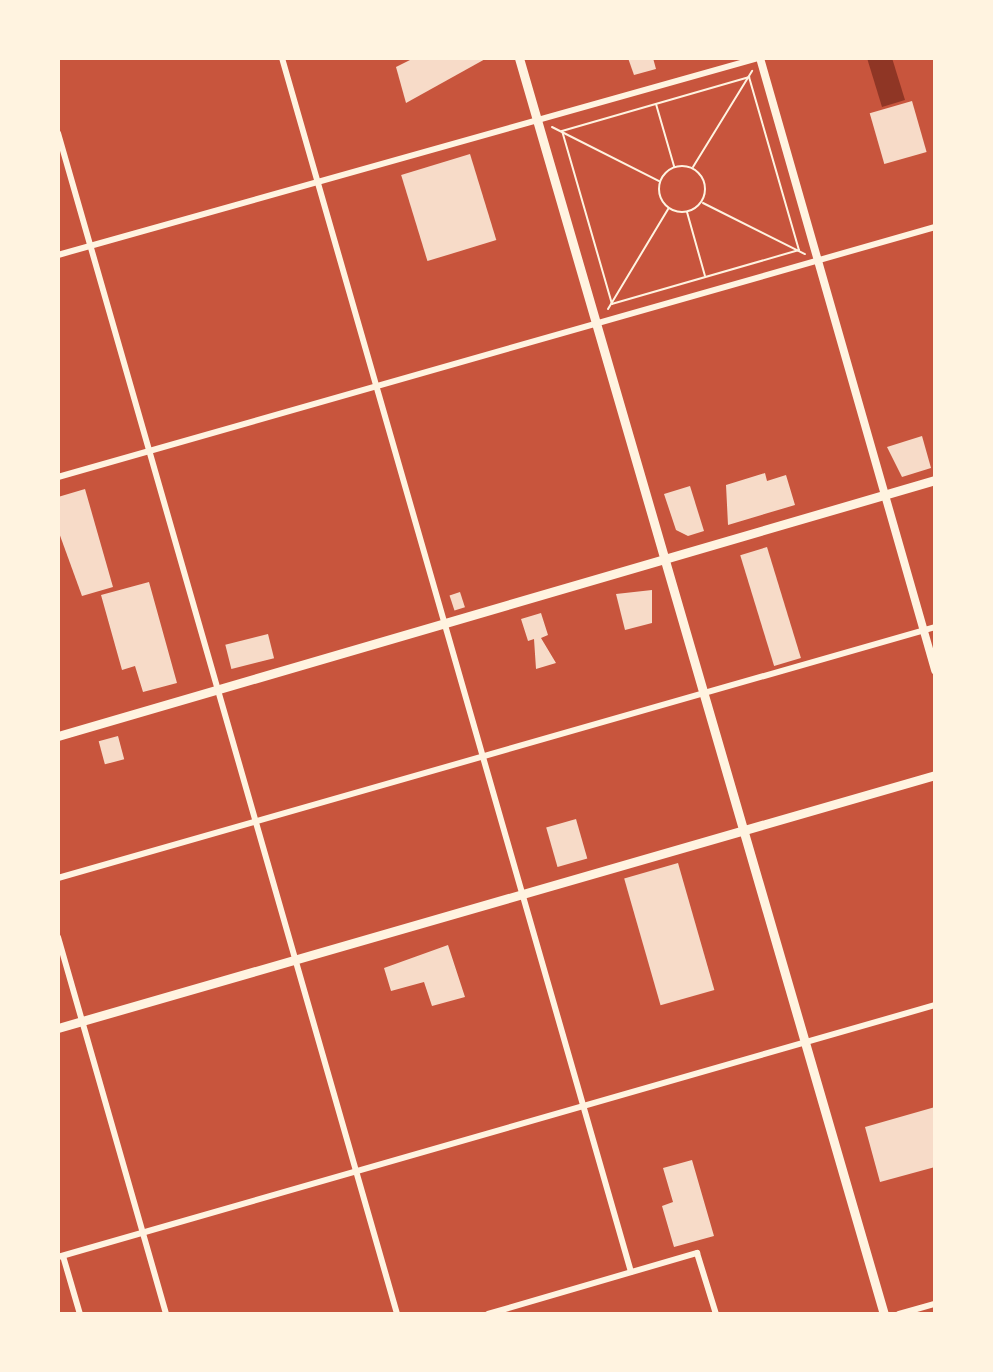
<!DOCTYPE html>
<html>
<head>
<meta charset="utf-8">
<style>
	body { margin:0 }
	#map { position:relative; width:993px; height:1372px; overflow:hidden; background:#c8553d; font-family:Commissioner,sans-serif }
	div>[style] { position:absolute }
	.water>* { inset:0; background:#8f3625 }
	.building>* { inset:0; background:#f7dbc8; transform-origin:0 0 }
	.path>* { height:2px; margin:-1px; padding:0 1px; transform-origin:1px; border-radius:1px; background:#fff3e0 }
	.path>.ring { margin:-1px; padding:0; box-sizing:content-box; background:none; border:2px solid #fff3e0; border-radius:50% }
	.minor>* { height:6px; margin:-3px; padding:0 3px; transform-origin:3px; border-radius:3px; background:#fff3e0 }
	.tertiary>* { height:8px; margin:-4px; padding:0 4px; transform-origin:4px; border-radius:4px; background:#fff3e0 }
	.secondary>* { height:9px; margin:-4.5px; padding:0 4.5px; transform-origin:4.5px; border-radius:4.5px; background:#fff3e0 }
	span { translate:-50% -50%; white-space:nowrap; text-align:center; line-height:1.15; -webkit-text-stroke:5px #fff3e0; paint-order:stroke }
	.frame { position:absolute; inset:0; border:60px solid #fff3e0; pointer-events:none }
</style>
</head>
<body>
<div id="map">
	<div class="water">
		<i style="clip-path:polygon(867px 58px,892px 58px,905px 100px,882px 107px)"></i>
	</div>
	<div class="building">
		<i style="clip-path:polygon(414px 58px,487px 58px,406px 103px,396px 67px)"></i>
		<i style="clip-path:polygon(628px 58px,653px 58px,656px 69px,634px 75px)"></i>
		<i style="left:912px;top:101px;width:53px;height:44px;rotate:74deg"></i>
		<i style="left:470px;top:154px;width:90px;height:72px;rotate:73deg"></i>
		<i style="clip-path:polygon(922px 436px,931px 468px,902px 477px,887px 447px)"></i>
		<i style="clip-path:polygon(765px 473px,767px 481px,786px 475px,795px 505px,728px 525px,726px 485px)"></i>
		<i style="clip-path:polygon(690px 486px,704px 531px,688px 536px,676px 530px,664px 494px)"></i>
		<i style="clip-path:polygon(85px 489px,113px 587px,82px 596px,58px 530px,58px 497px)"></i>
		<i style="left:767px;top:547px;width:116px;height:28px;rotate:73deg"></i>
		<i style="clip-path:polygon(149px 582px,177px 683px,143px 692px,135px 666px,122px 670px,101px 595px)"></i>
		<i style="clip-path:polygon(652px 590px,652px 623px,625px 630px,616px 594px)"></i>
		<i style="left:460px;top:592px;width:16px;height:11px;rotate:72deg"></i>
		<i style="clip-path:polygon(541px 613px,548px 635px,541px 638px,556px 663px,536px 669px,534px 639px,528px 641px,521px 619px)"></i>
		<i style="left:268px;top:634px;width:25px;height:44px;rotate:76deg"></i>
		<i style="left:118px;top:736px;width:24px;height:20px;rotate:75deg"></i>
		<i style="left:576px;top:819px;width:41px;height:31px;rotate:74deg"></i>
		<i style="left:678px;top:863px;width:132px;height:56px;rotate:74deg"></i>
		<i style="clip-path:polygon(448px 945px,465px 997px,432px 1006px,424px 982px,391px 991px,384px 968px)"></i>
		<i style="clip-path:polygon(935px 1107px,935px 1167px,880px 1182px,865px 1127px)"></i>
		<i style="clip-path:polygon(692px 1160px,714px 1236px,674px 1247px,662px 1206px,673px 1202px,663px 1168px)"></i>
	</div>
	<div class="path">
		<i style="left:749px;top:77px;width:180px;rotate:73.9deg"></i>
		<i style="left:799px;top:250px;width:195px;rotate:163.9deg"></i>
		<i style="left:612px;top:304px;width:180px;rotate:-106.1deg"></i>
		<i style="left:562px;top:131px;width:195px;rotate:-16.1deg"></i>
		<i style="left:656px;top:104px;width:65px;rotate:73.8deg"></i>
		<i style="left:552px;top:127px;width:120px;rotate:26.8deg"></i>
		<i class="ring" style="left:659px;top:166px;width:44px;height:44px"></i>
		<i style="left:693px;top:167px;width:113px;rotate:-58.4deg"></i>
		<i style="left:703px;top:203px;width:114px;rotate:26.6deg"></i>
		<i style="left:687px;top:212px;width:66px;rotate:74.3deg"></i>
		<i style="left:608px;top:309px;width:117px;rotate:-59deg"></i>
	</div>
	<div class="minor">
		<i style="left:282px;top:58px;width:1263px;rotate:73.96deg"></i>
		<i style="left:58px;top:133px;width:1229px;rotate:73.98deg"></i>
		<i style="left:58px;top:255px;width:727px;rotate:-15.72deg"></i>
		<i style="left:58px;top:477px;width:912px;rotate:-15.91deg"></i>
		<i style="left:58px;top:878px;width:912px;rotate:-15.97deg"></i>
		<i style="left:58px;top:937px;width:392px;rotate:74deg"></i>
		<i style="left:63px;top:1256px;width:60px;rotate:73.7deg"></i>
		<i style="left:58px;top:1257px;width:912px;rotate:-16.03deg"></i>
		<i style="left:488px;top:1314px;width:218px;rotate:-16.3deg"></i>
		<i style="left:697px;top:1253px;width:64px;rotate:72.7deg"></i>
		<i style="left:899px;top:1314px;width:37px;rotate:-16deg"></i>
	</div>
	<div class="tertiary">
		<i style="left:760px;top:58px;width:637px;rotate:74.04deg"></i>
	</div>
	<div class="secondary">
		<i style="left:519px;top:58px;width:1308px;rotate:73.8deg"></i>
		<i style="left:58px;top:736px;width:914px;rotate:-16.27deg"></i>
		<i style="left:58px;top:1028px;width:913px;rotate:-16.09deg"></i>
	</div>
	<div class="frame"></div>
</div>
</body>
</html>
